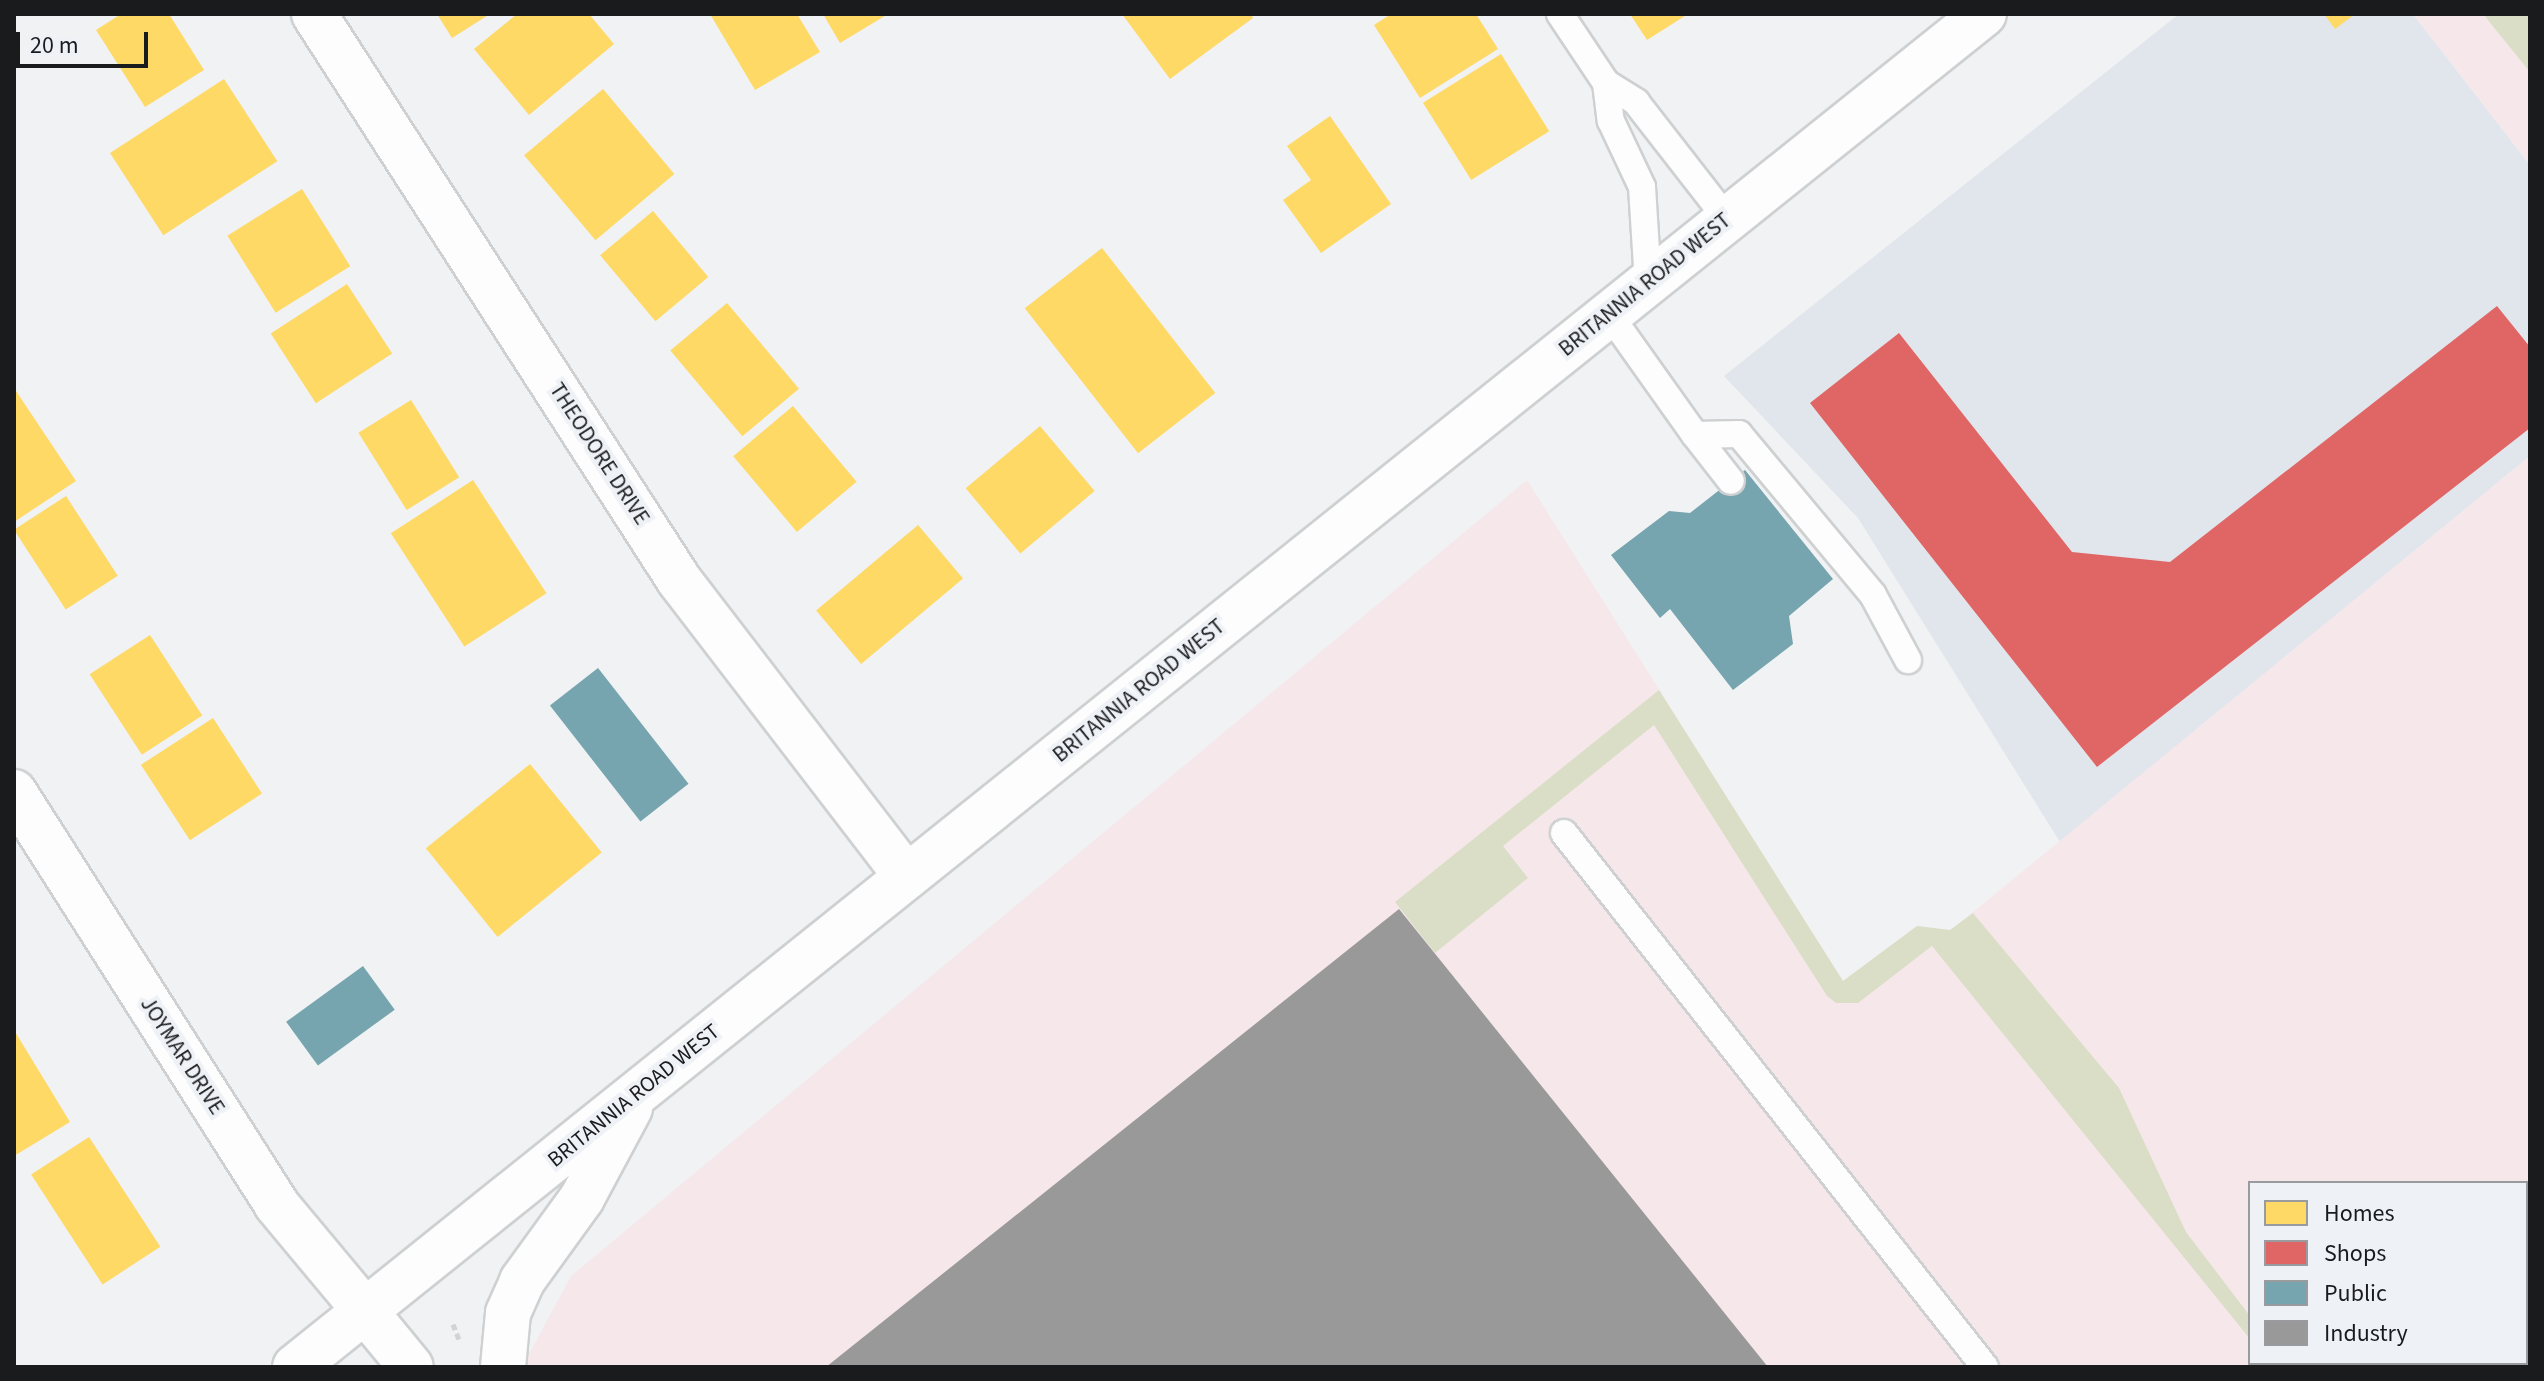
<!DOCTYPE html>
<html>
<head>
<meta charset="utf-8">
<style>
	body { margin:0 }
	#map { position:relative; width:2544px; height:1381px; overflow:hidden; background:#f0f2f4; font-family:"Source Sans 3",sans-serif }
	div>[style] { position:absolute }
	.built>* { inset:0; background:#e1e5ec }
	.industrial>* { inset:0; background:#f6e8ea }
	.green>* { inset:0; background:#dbdec7 }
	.homes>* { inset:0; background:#ffd966; transform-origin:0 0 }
	.shops>* { inset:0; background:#e06666 }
	.public>* { inset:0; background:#76a5af; transform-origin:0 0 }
	.industry>* { inset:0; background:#999 }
	.path>* { height:5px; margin-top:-2.5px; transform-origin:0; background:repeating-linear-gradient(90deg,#d2d3d3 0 6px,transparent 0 10px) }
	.roads { filter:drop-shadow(2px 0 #ced0d1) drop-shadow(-2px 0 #ced0d1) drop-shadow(0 2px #ced0d1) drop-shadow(0 -2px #ced0d1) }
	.lane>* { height:26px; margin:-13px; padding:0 13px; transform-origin:13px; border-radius:13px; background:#fdfdfd }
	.street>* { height:44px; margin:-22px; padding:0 22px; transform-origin:22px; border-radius:22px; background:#fdfdfd }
	.secondary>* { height:44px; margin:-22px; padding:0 22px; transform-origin:22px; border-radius:22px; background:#fdfdfd }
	span { translate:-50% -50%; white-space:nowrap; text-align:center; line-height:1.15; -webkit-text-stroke:8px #eef1f6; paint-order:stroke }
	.street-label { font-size:22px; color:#1a1b1d }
	.frame { position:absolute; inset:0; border:16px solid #1a1b1d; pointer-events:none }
	.legend { position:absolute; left:2248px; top:1181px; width:280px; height:184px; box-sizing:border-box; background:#eef1f6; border:2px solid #999b9f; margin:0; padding:10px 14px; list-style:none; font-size:24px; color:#1a1b1d }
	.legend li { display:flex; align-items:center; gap:16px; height:40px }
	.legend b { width:40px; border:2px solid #999b9f }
	.scale { position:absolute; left:16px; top:32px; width:132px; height:36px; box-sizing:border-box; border:4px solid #1a1b1d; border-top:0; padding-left:10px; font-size:24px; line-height:28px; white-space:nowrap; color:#1a1b1d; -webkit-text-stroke:6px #eef1f6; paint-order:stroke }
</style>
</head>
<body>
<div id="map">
	<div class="built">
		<i style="clip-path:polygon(2179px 14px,2413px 14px,2530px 165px,2530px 456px,2060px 842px,1858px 518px,1724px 376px)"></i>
	</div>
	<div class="industrial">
		<i style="clip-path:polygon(2413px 14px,2530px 14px,2530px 165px)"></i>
		<i style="clip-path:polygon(evenodd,2530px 456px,2530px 1367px,522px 1367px,571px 1276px,1527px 480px,1843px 981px,1917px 926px,1951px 930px,2530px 456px,2250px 1183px,2526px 1183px,2526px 1363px,2250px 1363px,2250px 1183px)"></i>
	</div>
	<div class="green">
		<i style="clip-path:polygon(2484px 14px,2530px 14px,2530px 72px,2487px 19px)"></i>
		<i style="clip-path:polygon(1659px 690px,1843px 981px,1917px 926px,1950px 930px,1973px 913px,2119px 1088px,2186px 1232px,2250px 1316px,2250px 1339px,1932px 946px,1858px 1003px,1836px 1003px,1827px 996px,1654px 725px,1503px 846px,1528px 878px,1435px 953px,1395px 902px)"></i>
	</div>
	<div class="homes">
		<i style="clip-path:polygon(121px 14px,169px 14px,204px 70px,145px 107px,96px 30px)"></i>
		<i style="clip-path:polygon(437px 14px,490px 14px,452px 38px)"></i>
		<i style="clip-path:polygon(517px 14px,589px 14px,614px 44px,529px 115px,474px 49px)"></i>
		<i style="clip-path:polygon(710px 14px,797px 14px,820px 52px,755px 90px)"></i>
		<i style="clip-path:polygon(823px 14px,888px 14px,840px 43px)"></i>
		<i style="clip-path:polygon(1122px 14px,1251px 14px,1253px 18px,1170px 79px)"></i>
		<i style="clip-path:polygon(1391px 14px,1476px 14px,1498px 49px,1420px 98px,1374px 25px)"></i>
		<i style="clip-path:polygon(1630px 14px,1688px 14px,1647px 40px)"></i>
		<i style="clip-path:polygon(2324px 14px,2355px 14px,2335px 29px)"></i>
		<i style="left:1501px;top:54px;width:91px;height:92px;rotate:58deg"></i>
		<i style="left:224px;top:79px;width:98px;height:136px;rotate:57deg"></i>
		<i style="left:603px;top:89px;width:111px;height:103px;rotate:50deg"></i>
		<i style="clip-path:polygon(1330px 116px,1391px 204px,1321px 253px,1283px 200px,1311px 180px,1287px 146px)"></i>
		<i style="left:302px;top:189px;width:91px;height:88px;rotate:58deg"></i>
		<i style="left:653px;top:211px;width:86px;height:69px;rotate:50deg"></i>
		<i style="left:1102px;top:248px;width:184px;height:98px;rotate:52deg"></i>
		<i style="left:347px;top:284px;width:83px;height:91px;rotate:57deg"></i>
		<i style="left:727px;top:303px;width:112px;height:74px;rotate:50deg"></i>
		<i style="clip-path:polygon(14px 388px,76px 481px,14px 522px)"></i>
		<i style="left:411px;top:400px;width:91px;height:62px;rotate:58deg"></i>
		<i style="left:793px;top:406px;width:99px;height:78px;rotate:50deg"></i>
		<i style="left:1040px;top:426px;width:85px;height:97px;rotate:50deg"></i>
		<i style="left:473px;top:480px;width:135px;height:98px;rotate:57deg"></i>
		<i style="left:66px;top:496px;width:95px;height:62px;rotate:57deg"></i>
		<i style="left:918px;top:525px;width:70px;height:133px;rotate:50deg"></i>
		<i style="left:150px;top:635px;width:96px;height:72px;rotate:57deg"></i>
		<i style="left:213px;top:718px;width:90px;height:86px;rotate:57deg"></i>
		<i style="left:530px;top:764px;width:114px;height:134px;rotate:51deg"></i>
		<i style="clip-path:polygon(14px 1030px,70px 1122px,14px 1156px)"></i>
		<i style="left:89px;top:1137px;width:131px;height:69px;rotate:57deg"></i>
	</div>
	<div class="shops">
		<i style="clip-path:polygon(2497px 306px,2530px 347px,2530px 428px,2097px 767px,1810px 403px,1899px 333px,2072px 552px,2170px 562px)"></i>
	</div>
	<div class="public">
		<i style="clip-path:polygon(1745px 470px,1833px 579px,1789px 616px,1793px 644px,1733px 690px,1670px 609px,1660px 618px,1611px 555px,1669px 511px,1690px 513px)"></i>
		<i style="left:598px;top:668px;width:147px;height:61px;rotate:52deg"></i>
		<i style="left:363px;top:966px;width:54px;height:95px;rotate:54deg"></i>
	</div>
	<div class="industry">
		<i style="clip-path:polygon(1399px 909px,1768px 1367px,826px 1367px)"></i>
		<i style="clip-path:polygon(2530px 1185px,2530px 1367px,2395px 1367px,2392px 1363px,2526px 1363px)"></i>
	</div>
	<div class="path">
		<i style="left:453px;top:1324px;width:17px;rotate:69deg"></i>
	</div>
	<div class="roads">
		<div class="lane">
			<i style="left:1560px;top:14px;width:83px;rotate:56.3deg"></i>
			<i style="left:1606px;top:83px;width:36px;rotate:32deg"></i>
			<i style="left:1636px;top:102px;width:148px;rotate:52.1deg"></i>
			<i style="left:1606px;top:83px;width:38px;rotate:83deg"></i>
			<i style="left:1611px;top:121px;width:73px;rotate:64.8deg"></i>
			<i style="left:1642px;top:187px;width:96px;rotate:86.4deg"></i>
			<i style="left:1609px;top:314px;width:148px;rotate:54.6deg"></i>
			<i style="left:1695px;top:435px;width:44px;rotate:-1.3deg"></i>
			<i style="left:1739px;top:434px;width:209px;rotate:50.2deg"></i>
			<i style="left:1873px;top:595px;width:74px;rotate:61.7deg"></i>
			<i style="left:1695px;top:435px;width:58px;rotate:52deg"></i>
			<i style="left:1564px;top:833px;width:680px;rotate:51.75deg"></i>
		</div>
		<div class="street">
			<i style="left:314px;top:14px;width:673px;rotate:57.18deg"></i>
			<i style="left:679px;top:580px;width:374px;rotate:52.5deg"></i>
			<i style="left:14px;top:792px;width:488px;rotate:57.5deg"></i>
			<i style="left:276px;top:1204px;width:139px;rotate:50.2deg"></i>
		</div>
		<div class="secondary">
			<i style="left:365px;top:1311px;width:72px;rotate:50.6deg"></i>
			<i style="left:295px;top:1367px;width:2164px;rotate:-38.7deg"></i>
			<i style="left:503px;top:1367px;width:54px;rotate:-84.7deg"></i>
			<i style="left:508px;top:1313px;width:35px;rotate:-66deg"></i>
			<i style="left:522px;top:1281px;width:102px;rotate:-54.1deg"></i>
			<i style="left:582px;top:1198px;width:102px;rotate:-61.9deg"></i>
		</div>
	</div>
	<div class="street-label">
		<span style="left:1645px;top:285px;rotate:-39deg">BRITANNIA ROAD WEST</span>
		<span style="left:599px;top:454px;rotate:57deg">THEODORE DRIVE</span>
		<span style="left:1139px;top:691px;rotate:-39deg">BRITANNIA ROAD WEST</span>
		<span style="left:182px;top:1056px;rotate:57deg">JOYMAR DRIVE</span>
		<span style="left:634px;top:1096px;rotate:-39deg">BRITANNIA ROAD WEST</span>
	</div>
	<div class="frame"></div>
	<ul class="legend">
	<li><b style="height:22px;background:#ffd966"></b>Homes</li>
	<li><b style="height:22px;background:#e06666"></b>Shops</li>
	<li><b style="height:22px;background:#76a5af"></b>Public</li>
	<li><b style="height:22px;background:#999"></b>Industry</li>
	</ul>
	<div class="scale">20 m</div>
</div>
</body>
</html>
